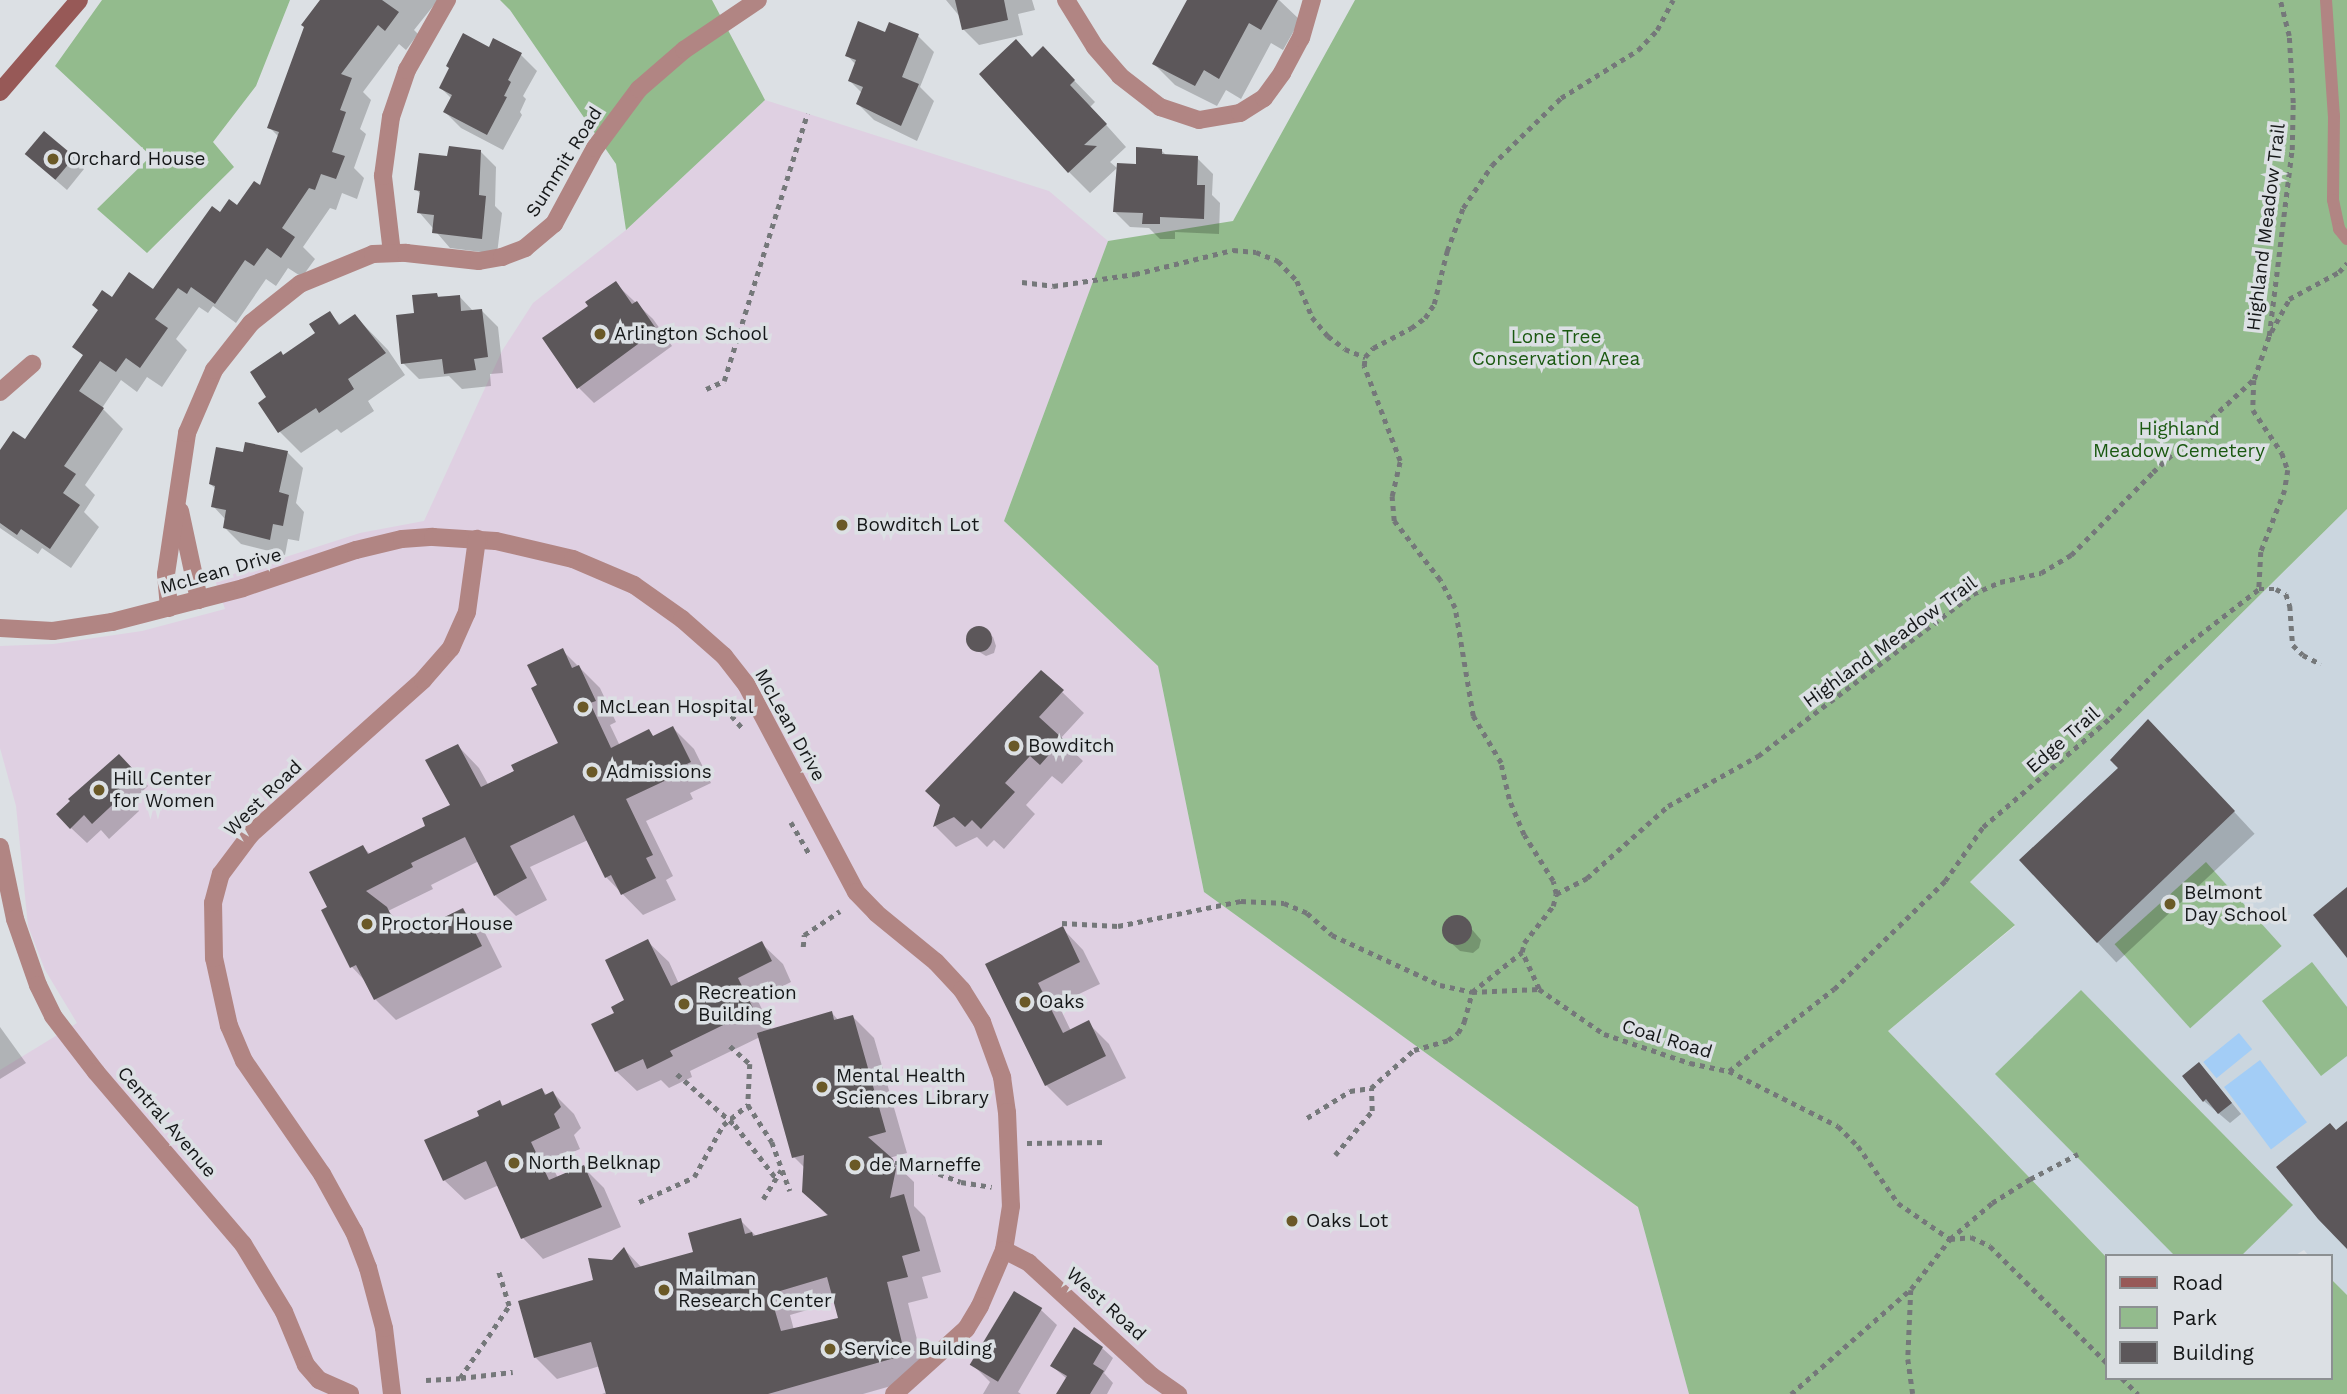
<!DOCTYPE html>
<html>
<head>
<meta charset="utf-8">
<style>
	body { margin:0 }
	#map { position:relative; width:2347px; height:1394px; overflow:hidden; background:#dce0e4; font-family:"Work Sans",sans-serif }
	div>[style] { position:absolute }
	.built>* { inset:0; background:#cbd6df }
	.medical>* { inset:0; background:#dfd0e2 }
	.green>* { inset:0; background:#93bb8d; transform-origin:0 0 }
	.water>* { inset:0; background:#a3cdf6; transform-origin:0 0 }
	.shadow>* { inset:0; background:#0003; transform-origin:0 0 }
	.building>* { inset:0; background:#5c575a; transform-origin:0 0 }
	.round { border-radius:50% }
	.path>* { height:4.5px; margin-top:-2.25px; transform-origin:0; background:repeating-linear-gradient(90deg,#75787a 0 5px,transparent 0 10px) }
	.service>* { height:12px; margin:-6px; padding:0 6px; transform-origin:6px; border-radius:6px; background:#b18583 }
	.minor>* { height:18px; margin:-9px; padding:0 9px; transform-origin:9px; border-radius:9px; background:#b18583 }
	.secondary>* { height:18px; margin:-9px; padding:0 9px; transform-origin:9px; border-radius:9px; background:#975957 }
	.dots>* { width:19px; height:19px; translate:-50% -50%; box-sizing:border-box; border:4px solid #dce0e4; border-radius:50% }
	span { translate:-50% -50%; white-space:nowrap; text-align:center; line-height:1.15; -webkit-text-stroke:7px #dce0e4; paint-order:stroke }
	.poi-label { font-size:19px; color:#151718 }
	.left { translate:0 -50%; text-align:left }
	.street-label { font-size:19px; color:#151718 }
	.park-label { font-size:19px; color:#1b5911 }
	.legend { position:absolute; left:2105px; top:1254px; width:228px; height:126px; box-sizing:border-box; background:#dce0e4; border:2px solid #8c9092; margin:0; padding:9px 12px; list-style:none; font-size:21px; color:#151718 }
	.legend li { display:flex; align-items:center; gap:14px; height:35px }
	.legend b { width:35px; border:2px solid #8c9092 }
</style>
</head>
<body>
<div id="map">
	<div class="built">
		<i style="clip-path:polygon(2347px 509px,2347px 1295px,2331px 1279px,2331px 1256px,2309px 1256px,2304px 1250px,2294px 1256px,2107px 1258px,1888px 1031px,2015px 926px,1970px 882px)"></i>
	</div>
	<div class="medical">
		<i style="clip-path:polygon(765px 100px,1049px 191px,1108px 241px,1004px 521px,1158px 666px,1204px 892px,1638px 1207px,1689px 1394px,0 1394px,0 1070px,77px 1023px,45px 970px,28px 926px,16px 806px,0 748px,0 646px,53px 644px,142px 631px,225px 609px,215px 580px,360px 533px,424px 521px,502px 351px,533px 303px,626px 230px)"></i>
	</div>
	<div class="green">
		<i style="clip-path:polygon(102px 0,290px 0,256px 86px,213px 142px,234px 167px,147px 253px,97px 209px,151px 156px,55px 66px)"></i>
		<i style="clip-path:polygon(500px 0,712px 0,765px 100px,626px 230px,616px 164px,510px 10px)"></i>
		<i style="clip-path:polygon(1355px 0,2347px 0,2347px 509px,1970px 882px,2015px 925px,1888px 1031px,2107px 1258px,2107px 1378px,2331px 1378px,2331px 1279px,2347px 1295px,2347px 1394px,1689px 1394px,1638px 1207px,1204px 892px,1158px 666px,1004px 521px,1108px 241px,1233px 221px)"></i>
		<i style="left:2206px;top:862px;width:113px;height:123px;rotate:48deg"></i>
		<i style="clip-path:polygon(2312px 962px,2347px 1007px,2347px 1056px,2321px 1076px,2262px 1001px)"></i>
		<i style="clip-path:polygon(2081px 990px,2293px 1205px,2241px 1256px,2175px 1256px,1995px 1074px)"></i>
	</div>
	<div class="water">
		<i style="left:2239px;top:1033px;width:21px;height:46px;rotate:51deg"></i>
		<i style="left:2260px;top:1060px;width:78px;height:45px;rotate:53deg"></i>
	</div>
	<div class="shadow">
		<i style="clip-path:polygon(320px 0,438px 0,414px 30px,418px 34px,406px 50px,399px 44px,363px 92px,371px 100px,360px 129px,366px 134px,354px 168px,364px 178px,357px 199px,342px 193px,336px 210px,330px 208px,303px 247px,315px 259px,302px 277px,288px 268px,276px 286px,266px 279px,236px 323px,213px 306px,208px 313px,199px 307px,176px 339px,187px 350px,162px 387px,147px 377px,137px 392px,121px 380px,102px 408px,123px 429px,85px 485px,95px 495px,84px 512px,99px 527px,71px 568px,42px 548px,38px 554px,0 528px,0 453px,26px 441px,84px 356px,74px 347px,112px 299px,154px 292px,221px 214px,238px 208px,261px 188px,279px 137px,269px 127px,306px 27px,303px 25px)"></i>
		<i style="clip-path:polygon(946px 0,1032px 0,1035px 10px,1018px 14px,1023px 35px,979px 45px,963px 29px,961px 18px)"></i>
		<i style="clip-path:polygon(1189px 0,1279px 0,1300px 20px,1283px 50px,1271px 43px,1241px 99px,1226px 90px,1217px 106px,1175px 85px,1154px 64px)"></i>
		<i style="clip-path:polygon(886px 35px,918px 36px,934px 52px,920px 87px,934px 101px,917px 141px,874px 120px,858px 104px,862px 93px,850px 81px,856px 65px,847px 55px)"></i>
		<i style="clip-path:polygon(489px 49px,521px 55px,537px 71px,523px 96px,526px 99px,520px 112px,522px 115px,503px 150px,461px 128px,445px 112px,452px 99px,441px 88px)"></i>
		<i style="clip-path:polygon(1033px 58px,1064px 70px,1095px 102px,1090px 107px,1126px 147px,1110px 162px,1117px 168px,1090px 193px,1069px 172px)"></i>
		<i style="clip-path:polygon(1161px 150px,1167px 156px,1197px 158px,1213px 174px,1212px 195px,1220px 203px,1219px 234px,1175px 232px,1175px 239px,1160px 239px,1149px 228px,1130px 227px,1114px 211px,1137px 165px)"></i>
		<i style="clip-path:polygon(480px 151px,496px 167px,495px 206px,502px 213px,497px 254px,450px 248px,419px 212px,421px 195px,416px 189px,449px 158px)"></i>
		<i style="clip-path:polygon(74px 158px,84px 169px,67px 190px,37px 164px)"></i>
		<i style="clip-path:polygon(615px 283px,653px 319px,672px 346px,594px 403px,579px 388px,590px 307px)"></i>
		<i style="clip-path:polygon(459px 296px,474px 312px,482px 311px,498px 327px,503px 373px,490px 374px,491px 386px,462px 389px,449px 376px,419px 379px,403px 363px,416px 314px,414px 297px)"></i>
		<i style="clip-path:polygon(329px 313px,341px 325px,355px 316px,388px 350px,405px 375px,368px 401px,374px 411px,341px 433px,337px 429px,301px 453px,279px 431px,269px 397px,284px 357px,318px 334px)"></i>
		<i style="clip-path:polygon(287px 452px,303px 468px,296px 503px,304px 512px,299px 541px,288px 539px,285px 555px,241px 544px,225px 528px,226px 520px,213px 506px,216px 489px,210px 484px,244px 454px)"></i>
		<i style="clip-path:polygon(979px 628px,993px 637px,996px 646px,994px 653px,986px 656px,971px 647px,967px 639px,971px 631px)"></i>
		<i style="clip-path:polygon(562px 650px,600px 688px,616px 722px,610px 725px,620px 746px,649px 732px,654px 737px,673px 728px,694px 749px,711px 783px,690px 793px,693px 799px,646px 821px,673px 876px,666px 880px,676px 900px,643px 915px,606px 877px,588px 840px,530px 867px,547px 900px,516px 916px,495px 895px,479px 861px,431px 885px,433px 889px,388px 911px,402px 924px,420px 931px,463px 910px,484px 931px,502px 967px,396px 1020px,375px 999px,366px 982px,352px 967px,329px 908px,363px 847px,371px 855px,428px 827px,452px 806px,458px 746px,479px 768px,489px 786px,560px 743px,540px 686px)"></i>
		<i style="clip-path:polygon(1062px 692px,1084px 713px,1060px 739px,1083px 761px,1062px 784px,1052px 776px,1026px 805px,1035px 814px,1004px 849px,994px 840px,987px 847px,977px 837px,956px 847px,935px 826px,942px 806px)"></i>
		<i style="left:2170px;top:743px;width:124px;height:189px;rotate:47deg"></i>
		<i style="clip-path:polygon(119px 757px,148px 786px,131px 802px,139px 811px,109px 839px,101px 830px,87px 843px,71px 828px)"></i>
		<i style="clip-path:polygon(1455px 917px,1463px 919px,1481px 940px,1479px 948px,1473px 953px,1460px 951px,1449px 941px,1444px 928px,1447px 921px)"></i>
		<i style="clip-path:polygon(1062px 928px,1083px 950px,1100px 984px,1058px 1004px,1071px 1031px,1088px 1023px,1109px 1044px,1126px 1078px,1067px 1106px,1046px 1085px,987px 965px)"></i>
		<i style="clip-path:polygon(evenodd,648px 942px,669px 962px,679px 984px,762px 944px,783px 964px,791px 982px,757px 999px,772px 1030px,832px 1013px,839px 1021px,853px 1017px,874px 1038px,907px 1153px,889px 1158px,914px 1182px,914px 1206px,925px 1217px,941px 1272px,922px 1277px,928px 1298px,908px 1303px,926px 1376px,863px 1394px,602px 1394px,607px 1392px,600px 1366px,557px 1379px,535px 1357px,624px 1249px,642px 1268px,695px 1253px,740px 1220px,757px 1237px,829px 1217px,804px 1192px,805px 1168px,794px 1157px,760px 1037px,690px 1071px,692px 1077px,669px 1088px,661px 1080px,637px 1091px,616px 1071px,617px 1014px,627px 1001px,648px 942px,835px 1302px,841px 1319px,794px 1330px,790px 1315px,835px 1302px)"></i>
		<i style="clip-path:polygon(0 1027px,26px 1063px,0 1079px)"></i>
		<i style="clip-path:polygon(2209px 1075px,2241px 1114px,2230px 1123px,2204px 1101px)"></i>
		<i style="clip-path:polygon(542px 1090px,548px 1096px,553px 1093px,574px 1114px,581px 1128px,574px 1135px,580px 1149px,550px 1162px,558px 1178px,583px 1167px,604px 1188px,621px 1227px,543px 1259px,523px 1238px,499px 1185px,465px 1200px,444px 1180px,481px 1116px,500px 1102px,504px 1107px)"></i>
		<i style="clip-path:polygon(1015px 1294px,1041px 1310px,1057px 1325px,1018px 1392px,1021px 1394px,983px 1394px,990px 1382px,973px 1365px)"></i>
		<i style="clip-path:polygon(1102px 1348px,1113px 1358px,1104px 1373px,1113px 1383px,1107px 1394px,1058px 1394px,1067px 1379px,1052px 1366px)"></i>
	</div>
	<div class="building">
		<i style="clip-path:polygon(320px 0,382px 0,399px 12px,385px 31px,378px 25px,341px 74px,352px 78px,340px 110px,346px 112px,332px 152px,345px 156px,336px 179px,321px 174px,315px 190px,309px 188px,282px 228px,295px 237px,281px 258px,267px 248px,254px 266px,245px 260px,215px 304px,191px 287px,187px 294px,178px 288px,155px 319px,168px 328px,140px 368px,126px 358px,116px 372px,100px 361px,79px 391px,104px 408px,64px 466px,76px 474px,63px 493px,80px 505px,50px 549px,21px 529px,17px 535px,0 523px,0 450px,13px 431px,25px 439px,83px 355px,72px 347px,98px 310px,92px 305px,102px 290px,112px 297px,129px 272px,153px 289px,212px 206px,220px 212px,229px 199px,237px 205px,254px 181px,260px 185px,279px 132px,267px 128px,304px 27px,301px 25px)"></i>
		<i style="clip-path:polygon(955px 0,1004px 0,1008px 20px,962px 30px)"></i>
		<i style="clip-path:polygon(1187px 0,1278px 0,1261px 30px,1249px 23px,1219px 79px,1204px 70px,1195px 86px,1152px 64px)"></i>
		<i style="clip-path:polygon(858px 21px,885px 32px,889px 22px,919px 34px,902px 77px,919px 84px,901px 126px,856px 104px,863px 87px,848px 81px,856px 60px,845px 56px)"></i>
		<i style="clip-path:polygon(463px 33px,489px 47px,493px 38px,522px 53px,508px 80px,511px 82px,504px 96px,507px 97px,487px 135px,443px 112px,452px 95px,439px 88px,449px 68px,446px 66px)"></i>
		<i style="clip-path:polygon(1016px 39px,1032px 57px,1043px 46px,1075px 80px,1070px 85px,1107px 124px,1084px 145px,1097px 146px,1068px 173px,979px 74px)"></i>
		<i style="left:44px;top:131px;width:40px;height:30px;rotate:40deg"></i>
		<i style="clip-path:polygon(449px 146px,481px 150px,479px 195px,486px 196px,482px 239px,432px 233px,434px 215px,417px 213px,420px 191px,414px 190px,419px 153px,447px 156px)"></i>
		<i style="clip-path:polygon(1136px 147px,1162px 149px,1162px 154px,1198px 156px,1197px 185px,1205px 185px,1204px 219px,1160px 217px,1160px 224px,1142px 224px,1143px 213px,1113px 212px,1117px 163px,1136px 164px)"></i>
		<i style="clip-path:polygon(616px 281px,632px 304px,637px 301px,657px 330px,577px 389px,542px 338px,588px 306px,585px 302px)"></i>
		<i style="clip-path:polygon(437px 293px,438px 297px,460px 295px,461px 311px,482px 309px,488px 357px,474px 359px,476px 370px,444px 374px,442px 359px,401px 364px,396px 315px,414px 313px,412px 295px)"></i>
		<i style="clip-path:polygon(330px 311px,339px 325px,355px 314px,386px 353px,348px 379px,354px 389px,319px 413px,316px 408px,278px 433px,258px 403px,266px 397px,250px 372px,281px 351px,283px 355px,315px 333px,309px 324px)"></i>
		<i style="clip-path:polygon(245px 442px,288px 451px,279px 492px,289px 495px,283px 526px,273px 524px,270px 540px,223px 528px,226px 510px,211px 507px,215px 486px,209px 484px,216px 447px,243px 452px)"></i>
		<i class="round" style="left:966px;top:626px;width:26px;height:26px"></i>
		<i style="clip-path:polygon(563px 648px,572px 668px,579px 665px,596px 701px,590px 703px,611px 748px,649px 729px,653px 736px,673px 726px,691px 762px,670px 772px,673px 777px,626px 799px,653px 855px,646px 858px,656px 878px,621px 895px,611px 875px,605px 878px,574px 815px,510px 846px,527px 878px,494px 896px,465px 837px,411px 863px,413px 867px,366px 891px,387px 907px,393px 919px,420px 929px,463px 908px,482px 946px,374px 1000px,356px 965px,350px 968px,321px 910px,327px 907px,309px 872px,363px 845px,368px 854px,425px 826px,422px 818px,450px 805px,425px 760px,458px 744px,481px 787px,514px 771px,511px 765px,558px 743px,531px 688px,537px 685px,527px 665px)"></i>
		<i style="clip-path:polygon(1041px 670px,1064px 690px,1039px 717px,1063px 739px,1040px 765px,1030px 756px,1005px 783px,1015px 792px,981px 829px,972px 820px,965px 827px,954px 817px,933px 827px,940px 805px,925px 791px)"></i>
		<i style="clip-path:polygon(2148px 719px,2235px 811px,2097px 943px,2019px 860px,2118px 768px,2110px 760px)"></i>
		<i style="clip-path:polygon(119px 754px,133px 769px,116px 785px,124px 794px,92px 824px,84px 815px,70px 829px,56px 814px,70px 801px,68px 799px)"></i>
		<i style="clip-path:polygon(2347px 887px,2347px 958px,2313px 915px)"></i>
		<i class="round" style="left:1442px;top:915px;width:30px;height:30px"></i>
		<i style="clip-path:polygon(1063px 926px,1080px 962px,1038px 983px,1063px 1033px,1089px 1020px,1106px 1056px,1045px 1086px,985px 964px)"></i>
		<i style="clip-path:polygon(648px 939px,671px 986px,762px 941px,772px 961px,738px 978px,754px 1010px,670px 1051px,673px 1056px,647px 1069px,643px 1059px,615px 1072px,591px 1024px,614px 1013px,611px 1007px,624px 1000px,605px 960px)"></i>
		<i style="clip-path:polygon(evenodd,832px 1011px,834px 1020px,853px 1015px,886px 1132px,868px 1137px,893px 1159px,896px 1169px,890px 1198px,904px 1194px,920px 1251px,902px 1256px,908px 1277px,887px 1282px,905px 1355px,768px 1394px,606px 1394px,591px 1342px,534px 1358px,518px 1301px,593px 1280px,588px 1258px,612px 1260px,624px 1247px,635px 1268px,693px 1252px,688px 1233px,741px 1218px,745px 1234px,752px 1232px,753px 1236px,828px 1215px,802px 1192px,804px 1155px,792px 1158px,757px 1033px,832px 1011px,827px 1277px,838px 1318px,781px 1331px,770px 1294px,827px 1277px)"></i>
		<i style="clip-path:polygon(2199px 1062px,2232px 1103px,2218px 1114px,2206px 1099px,2203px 1102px,2182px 1076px)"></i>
		<i style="clip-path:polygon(542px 1088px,545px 1095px,553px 1091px,561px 1107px,554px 1114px,560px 1128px,531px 1142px,549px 1180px,584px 1165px,602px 1207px,521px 1239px,486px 1161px,443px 1181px,424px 1140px,479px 1116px,477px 1111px,500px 1100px,502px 1106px)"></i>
		<i style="clip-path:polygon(2347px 1121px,2347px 1249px,2318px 1219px,2276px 1167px,2330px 1123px,2336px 1130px)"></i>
		<i style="left:1014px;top:1291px;width:33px;height:86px;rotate:31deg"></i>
		<i style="clip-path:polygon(1074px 1327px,1103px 1347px,1093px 1364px,1104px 1371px,1090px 1394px,1056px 1394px,1067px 1376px,1050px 1366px)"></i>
	</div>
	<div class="path">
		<i style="left:1022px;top:282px;width:31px;rotate:7deg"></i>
		<i style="left:1053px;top:286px;width:83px;rotate:-8.3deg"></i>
		<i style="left:1135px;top:274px;width:101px;rotate:-13.8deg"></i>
		<i style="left:1233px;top:250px;width:23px;rotate:5deg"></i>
		<i style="left:1256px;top:252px;width:24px;rotate:22deg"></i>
		<i style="left:1278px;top:261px;width:28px;rotate:46deg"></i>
		<i style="left:1297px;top:281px;width:39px;rotate:67deg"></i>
		<i style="left:1312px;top:317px;width:25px;rotate:50deg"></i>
		<i style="left:1328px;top:336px;width:21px;rotate:37deg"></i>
		<i style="left:1345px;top:349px;width:22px;rotate:22deg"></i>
		<i style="left:2271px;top:332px;width:38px;rotate:-61deg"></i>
		<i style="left:2289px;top:299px;width:57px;rotate:-28.4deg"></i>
		<i style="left:2339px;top:272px;width:12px;rotate:-48deg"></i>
		<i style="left:2254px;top:380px;width:30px;rotate:92deg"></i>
		<i style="left:2253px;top:410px;width:52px;rotate:56deg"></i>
		<i style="left:2282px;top:453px;width:18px;rotate:71deg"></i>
		<i style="left:2288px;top:470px;width:20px;rotate:99deg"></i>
		<i style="left:2285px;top:490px;width:66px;rotate:111.2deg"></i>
		<i style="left:2261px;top:552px;width:37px;rotate:93deg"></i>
		<i style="left:706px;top:389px;width:20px;rotate:-24deg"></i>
		<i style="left:724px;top:381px;width:280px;rotate:-72.7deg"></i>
		<i style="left:2259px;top:589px;width:17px"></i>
		<i style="left:2276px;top:589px;width:11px;rotate:27deg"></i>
		<i style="left:2286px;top:594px;width:13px;rotate:72deg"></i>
		<i style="left:2290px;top:606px;width:39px;rotate:86deg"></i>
		<i style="left:2293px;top:645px;width:14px;rotate:45deg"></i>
		<i style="left:2303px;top:655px;width:20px;rotate:27deg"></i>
		<i style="left:725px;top:708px;width:29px;rotate:49deg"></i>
		<i style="left:791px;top:822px;width:39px;rotate:60deg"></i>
		<i style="left:1556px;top:894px;width:35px;rotate:-27deg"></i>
		<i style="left:1587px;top:878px;width:108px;rotate:-41.6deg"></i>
		<i style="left:1668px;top:806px;width:103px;rotate:-29.1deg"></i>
		<i style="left:1758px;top:756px;width:269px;rotate:-37deg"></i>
		<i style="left:1973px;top:594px;width:30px;rotate:-24deg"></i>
		<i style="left:2000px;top:582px;width:42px;rotate:-12.4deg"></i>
		<i style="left:2041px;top:573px;width:35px;rotate:-31deg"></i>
		<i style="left:2071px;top:555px;width:117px;rotate:-45.3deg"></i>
		<i style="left:2153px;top:472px;width:137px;rotate:-42.6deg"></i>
		<i style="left:2254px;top:379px;width:46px;rotate:-70.8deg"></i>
		<i style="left:2269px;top:336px;width:187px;rotate:-83deg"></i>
		<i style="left:2292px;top:150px;width:47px;rotate:-88.8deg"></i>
		<i style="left:2293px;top:103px;width:67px;rotate:-93.4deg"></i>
		<i style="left:2289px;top:36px;width:37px;rotate:-104deg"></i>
		<i style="left:1556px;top:894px;width:13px;rotate:-103deg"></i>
		<i style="left:1553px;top:881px;width:54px;rotate:-122.2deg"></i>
		<i style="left:1524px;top:835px;width:39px;rotate:-113deg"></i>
		<i style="left:1509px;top:799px;width:37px;rotate:-103deg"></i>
		<i style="left:1501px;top:763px;width:55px;rotate:-120.8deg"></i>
		<i style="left:1473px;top:716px;width:109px;rotate:-99.5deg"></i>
		<i style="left:1455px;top:608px;width:32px;rotate:-118deg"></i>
		<i style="left:1440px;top:580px;width:75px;rotate:-127.9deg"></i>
		<i style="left:1394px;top:521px;width:25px;rotate:-95deg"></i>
		<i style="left:1392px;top:496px;width:36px;rotate:-77deg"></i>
		<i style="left:1400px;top:461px;width:102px;rotate:-110.8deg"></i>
		<i style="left:1364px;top:366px;width:9px;rotate:-84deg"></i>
		<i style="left:1365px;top:357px;width:12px;rotate:-48deg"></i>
		<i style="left:1373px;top:348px;width:43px;rotate:-27.8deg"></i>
		<i style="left:1411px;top:328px;width:17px;rotate:-36deg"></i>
		<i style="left:1425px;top:318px;width:17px;rotate:-57deg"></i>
		<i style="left:1434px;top:304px;width:55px;rotate:-76.2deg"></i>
		<i style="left:1447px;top:251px;width:46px;rotate:-69.6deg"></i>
		<i style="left:1463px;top:208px;width:52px;rotate:-56deg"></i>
		<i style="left:1492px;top:165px;width:96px;rotate:-44.2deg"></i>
		<i style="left:1561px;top:98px;width:91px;rotate:-31.9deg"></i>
		<i style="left:1638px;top:50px;width:28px;rotate:-46deg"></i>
		<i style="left:1657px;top:30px;width:34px;rotate:-62deg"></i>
		<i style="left:1062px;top:923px;width:56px;rotate:3.1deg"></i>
		<i style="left:1118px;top:926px;width:126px;rotate:-11.5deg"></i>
		<i style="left:1241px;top:901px;width:43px;rotate:2.7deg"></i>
		<i style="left:1284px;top:903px;width:25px;rotate:23deg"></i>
		<i style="left:1307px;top:913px;width:33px;rotate:41deg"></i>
		<i style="left:1332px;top:935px;width:119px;rotate:24.8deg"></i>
		<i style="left:1440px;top:985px;width:33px;rotate:12deg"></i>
		<i style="left:1472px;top:992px;width:67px;rotate:-2.6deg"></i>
		<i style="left:1539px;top:989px;width:79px;rotate:34.7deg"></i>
		<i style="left:1604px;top:1034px;width:91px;rotate:18.6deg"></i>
		<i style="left:1690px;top:1063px;width:40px;rotate:12deg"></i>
		<i style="left:1729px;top:1071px;width:122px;rotate:26.8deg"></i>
		<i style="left:1838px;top:1126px;width:28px;rotate:45deg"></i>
		<i style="left:1858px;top:1146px;width:70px;rotate:54.9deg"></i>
		<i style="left:1898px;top:1203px;width:63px;rotate:34.7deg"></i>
		<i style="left:1950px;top:1239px;width:21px;rotate:-5deg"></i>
		<i style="left:1971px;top:1237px;width:21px;rotate:25deg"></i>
		<i style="left:1990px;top:1246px;width:165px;rotate:45deg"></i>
		<i style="left:803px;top:947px;width:12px;rotate:-85deg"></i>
		<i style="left:804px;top:935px;width:43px;rotate:-33.7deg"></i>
		<i style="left:1539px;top:989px;width:41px;rotate:-114.7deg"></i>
		<i style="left:1522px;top:952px;width:9px;rotate:-77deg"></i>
		<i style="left:1524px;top:943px;width:47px;rotate:-51.9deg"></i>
		<i style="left:1553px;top:906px;width:12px;rotate:-76deg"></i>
		<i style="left:730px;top:1046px;width:27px;rotate:42deg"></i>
		<i style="left:750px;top:1064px;width:41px;rotate:92.8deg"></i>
		<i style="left:748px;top:1105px;width:44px;rotate:57deg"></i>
		<i style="left:772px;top:1142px;width:52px;rotate:69.8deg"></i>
		<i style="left:1729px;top:1071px;width:133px;rotate:-38deg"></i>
		<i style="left:1834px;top:989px;width:155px;rotate:-44.2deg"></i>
		<i style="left:1945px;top:881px;width:66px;rotate:-54.9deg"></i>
		<i style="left:1983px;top:827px;width:167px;rotate:-40.6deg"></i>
		<i style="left:2110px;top:718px;width:81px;rotate:-45.5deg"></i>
		<i style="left:2167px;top:660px;width:116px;rotate:-37.7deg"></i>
		<i style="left:677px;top:1074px;width:77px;rotate:41.3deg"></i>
		<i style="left:735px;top:1125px;width:67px;rotate:52.3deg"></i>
		<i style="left:1307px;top:1118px;width:51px;rotate:-32.1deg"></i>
		<i style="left:1350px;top:1091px;width:21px;rotate:-8deg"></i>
		<i style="left:1371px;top:1088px;width:57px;rotate:-41.5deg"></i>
		<i style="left:1414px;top:1050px;width:35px;rotate:-16deg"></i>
		<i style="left:1448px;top:1040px;width:12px;rotate:-35deg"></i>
		<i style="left:1458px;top:1033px;width:13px;rotate:-61deg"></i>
		<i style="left:1464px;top:1022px;width:31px;rotate:-75deg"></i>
		<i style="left:1472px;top:992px;width:64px;rotate:-38.7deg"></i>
		<i style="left:1027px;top:1143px;width:80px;rotate:-0.7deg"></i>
		<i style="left:1335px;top:1155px;width:57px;rotate:-49.9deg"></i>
		<i style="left:1372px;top:1111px;width:23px;rotate:-92deg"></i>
		<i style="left:895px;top:1163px;width:16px"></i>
		<i style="left:911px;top:1163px;width:53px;rotate:20.8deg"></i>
		<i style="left:961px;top:1182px;width:31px;rotate:9deg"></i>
		<i style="left:763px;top:1199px;width:34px;rotate:-58deg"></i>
		<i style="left:639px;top:1202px;width:60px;rotate:-24.4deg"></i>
		<i style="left:694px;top:1177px;width:60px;rotate:-60.9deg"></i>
		<i style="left:723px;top:1125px;width:32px;rotate:-39deg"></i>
		<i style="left:1911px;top:1290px;width:69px;rotate:92.5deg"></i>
		<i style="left:1908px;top:1359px;width:35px;rotate:82deg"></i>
		<i style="left:461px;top:1378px;width:52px;rotate:-6.6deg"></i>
		<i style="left:2122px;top:1378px;width:23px;rotate:45deg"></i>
		<i style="left:426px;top:1380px;width:34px;rotate:-3deg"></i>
		<i style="left:460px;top:1378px;width:87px;rotate:-55.8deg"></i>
		<i style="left:509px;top:1306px;width:38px;rotate:-107deg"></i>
		<i style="left:1791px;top:1394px;width:159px;rotate:-41.2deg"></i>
		<i style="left:1911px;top:1289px;width:63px;rotate:-52deg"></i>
		<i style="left:1950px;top:1239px;width:55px;rotate:-40.6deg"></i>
		<i style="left:1992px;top:1203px;width:45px;rotate:-32.3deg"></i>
		<i style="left:2030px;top:1179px;width:54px;rotate:-27.5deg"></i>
	</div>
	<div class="service">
		<i style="left:2326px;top:0;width:116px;rotate:86.1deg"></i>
		<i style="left:2334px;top:116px;width:84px;rotate:90.7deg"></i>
		<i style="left:2333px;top:200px;width:30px;rotate:78deg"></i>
		<i style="left:2339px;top:229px;width:13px;rotate:51deg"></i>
	</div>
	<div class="minor">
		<i style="left:1066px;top:0;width:55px;rotate:58.3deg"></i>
		<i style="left:1095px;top:47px;width:38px;rotate:49deg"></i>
		<i style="left:1120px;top:76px;width:51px;rotate:37.8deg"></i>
		<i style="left:1160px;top:107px;width:41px;rotate:18.4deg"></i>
		<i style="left:1199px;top:120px;width:42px;rotate:-9.7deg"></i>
		<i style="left:1240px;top:113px;width:28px;rotate:-32deg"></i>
		<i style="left:1264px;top:98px;width:31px;rotate:-54deg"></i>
		<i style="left:1282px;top:73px;width:40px;rotate:-62deg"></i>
		<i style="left:1301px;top:38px;width:40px;rotate:-74deg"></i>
		<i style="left:392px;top:253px;width:78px;rotate:-96.7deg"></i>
		<i style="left:383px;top:176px;width:60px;rotate:-82.3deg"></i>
		<i style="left:391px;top:117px;width:50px;rotate:-71.2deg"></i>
		<i style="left:407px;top:70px;width:81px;rotate:-60.3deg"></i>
		<i style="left:0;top:392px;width:43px;rotate:-41.2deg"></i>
		<i style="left:180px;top:511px;width:91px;rotate:77.9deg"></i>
		<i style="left:169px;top:608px;width:34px;rotate:-95deg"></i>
		<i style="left:166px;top:574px;width:143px;rotate:-81.5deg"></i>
		<i style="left:187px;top:433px;width:69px;rotate:-66.8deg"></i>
		<i style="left:214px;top:370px;width:60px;rotate:-51.8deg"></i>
		<i style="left:251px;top:323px;width:63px;rotate:-38.5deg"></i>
		<i style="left:300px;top:284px;width:79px;rotate:-22.3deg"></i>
		<i style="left:373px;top:254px;width:33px;rotate:-2deg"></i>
		<i style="left:406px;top:253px;width:73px;rotate:6.3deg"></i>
		<i style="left:479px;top:261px;width:23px;rotate:-10deg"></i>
		<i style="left:502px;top:257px;width:25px;rotate:-21deg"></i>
		<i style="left:525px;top:248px;width:38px;rotate:-40deg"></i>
		<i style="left:554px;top:224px;width:86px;rotate:-61.7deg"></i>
		<i style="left:595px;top:148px;width:74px;rotate:-53.3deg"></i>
		<i style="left:639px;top:89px;width:60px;rotate:-40.9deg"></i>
		<i style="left:684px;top:50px;width:89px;rotate:-34deg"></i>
		<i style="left:0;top:628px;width:53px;rotate:3.2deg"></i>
		<i style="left:53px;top:631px;width:60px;rotate:-8.7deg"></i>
		<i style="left:112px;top:622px;width:135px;rotate:-14.5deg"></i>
		<i style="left:243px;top:588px;width:119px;rotate:-18.6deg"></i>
		<i style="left:356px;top:550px;width:47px;rotate:-13.4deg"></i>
		<i style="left:402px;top:539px;width:31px;rotate:-4deg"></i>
		<i style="left:433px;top:537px;width:63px;rotate:3.6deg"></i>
		<i style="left:496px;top:541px;width:79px;rotate:13.2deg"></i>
		<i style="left:573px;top:559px;width:66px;rotate:23.1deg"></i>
		<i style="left:634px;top:585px;width:59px;rotate:35.3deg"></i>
		<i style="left:682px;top:619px;width:56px;rotate:41.4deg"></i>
		<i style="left:724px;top:656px;width:36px;rotate:52deg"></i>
		<i style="left:746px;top:684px;width:235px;rotate:62.1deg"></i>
		<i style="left:856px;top:892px;width:29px;rotate:46deg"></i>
		<i style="left:876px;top:913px;width:77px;rotate:39.2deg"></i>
		<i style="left:936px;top:962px;width:38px;rotate:47deg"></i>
		<i style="left:962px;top:990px;width:38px;rotate:58deg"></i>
		<i style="left:982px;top:1022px;width:59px;rotate:70deg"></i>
		<i style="left:1002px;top:1077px;width:35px;rotate:82deg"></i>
		<i style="left:1007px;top:1112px;width:94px;rotate:87.6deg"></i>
		<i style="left:1011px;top:1206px;width:45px;rotate:99deg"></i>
		<i style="left:1004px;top:1250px;width:61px;rotate:113.2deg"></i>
		<i style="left:980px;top:1306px;width:27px;rotate:121deg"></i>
		<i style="left:966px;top:1329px;width:97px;rotate:137.9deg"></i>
		<i style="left:0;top:847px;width:74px;rotate:78.2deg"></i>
		<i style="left:15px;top:919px;width:70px;rotate:70.8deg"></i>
		<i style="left:38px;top:985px;width:34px;rotate:64deg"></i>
		<i style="left:53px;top:1016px;width:71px;rotate:52.5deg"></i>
		<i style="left:96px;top:1072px;width:226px;rotate:49.5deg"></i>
		<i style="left:243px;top:1244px;width:79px;rotate:58.9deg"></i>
		<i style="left:284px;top:1312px;width:57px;rotate:67.5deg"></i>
		<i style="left:306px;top:1365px;width:20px;rotate:49deg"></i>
		<i style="left:319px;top:1380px;width:34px;rotate:24deg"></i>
		<i style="left:1004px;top:1250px;width:28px;rotate:27deg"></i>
		<i style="left:1029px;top:1263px;width:167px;rotate:42.6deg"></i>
		<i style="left:1152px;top:1376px;width:32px;rotate:35deg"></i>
		<i style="left:392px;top:1394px;width:66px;rotate:-96.9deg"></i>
		<i style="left:384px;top:1328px;width:62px;rotate:-104.9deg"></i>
		<i style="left:368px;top:1268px;width:39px;rotate:-111deg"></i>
		<i style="left:354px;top:1232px;width:66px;rotate:-118.9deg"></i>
		<i style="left:322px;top:1174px;width:137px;rotate:-124.6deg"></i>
		<i style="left:244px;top:1061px;width:38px;rotate:-113deg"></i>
		<i style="left:229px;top:1026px;width:70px;rotate:-102.4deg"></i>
		<i style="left:214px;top:958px;width:55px;rotate:-91deg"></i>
		<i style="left:213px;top:903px;width:30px;rotate:-75deg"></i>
		<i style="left:221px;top:874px;width:50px;rotate:-53.1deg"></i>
		<i style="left:251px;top:834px;width:231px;rotate:-41.8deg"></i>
		<i style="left:423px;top:680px;width:43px;rotate:-48.8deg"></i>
		<i style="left:451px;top:648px;width:39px;rotate:-66deg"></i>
		<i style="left:467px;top:612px;width:74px;rotate:-82.2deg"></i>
	</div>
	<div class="secondary">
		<i style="left:0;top:92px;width:121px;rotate:-49.3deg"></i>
	</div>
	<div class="dots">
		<i style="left:53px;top:159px;background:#6a5927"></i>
		<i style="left:600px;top:334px;background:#6a5927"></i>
		<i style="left:842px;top:525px;background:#6a5927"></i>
		<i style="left:583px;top:707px;background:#6a5927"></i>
		<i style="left:1014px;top:746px;background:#6a5927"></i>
		<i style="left:592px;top:772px;background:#6a5927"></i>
		<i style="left:99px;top:790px;background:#6a5927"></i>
		<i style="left:2170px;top:904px;background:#6a5927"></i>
		<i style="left:367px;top:924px;background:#6a5927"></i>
		<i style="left:1025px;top:1002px;background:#6a5927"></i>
		<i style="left:684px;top:1004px;background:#6a5927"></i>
		<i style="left:822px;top:1087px;background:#6a5927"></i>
		<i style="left:514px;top:1163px;background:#6a5927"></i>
		<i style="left:855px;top:1165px;background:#6a5927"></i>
		<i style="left:1292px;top:1221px;background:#6a5927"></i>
		<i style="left:664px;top:1290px;background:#6a5927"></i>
		<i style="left:830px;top:1349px;background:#6a5927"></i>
	</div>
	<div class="poi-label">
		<span class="left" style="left:67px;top:159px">Orchard House</span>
		<span class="left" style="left:614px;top:334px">Arlington School</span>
		<span class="left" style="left:856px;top:525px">Bowditch Lot</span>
		<span class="left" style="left:599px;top:707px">McLean Hospital</span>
		<span class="left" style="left:1028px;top:746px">Bowditch</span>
		<span class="left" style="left:606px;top:772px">Admissions</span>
		<span class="left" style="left:113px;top:790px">Hill Center<br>for Women</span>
		<span class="left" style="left:2184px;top:904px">Belmont<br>Day School</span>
		<span class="left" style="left:381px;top:924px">Proctor House</span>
		<span class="left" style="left:698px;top:1004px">Recreation<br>Building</span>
		<span class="left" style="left:1039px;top:1002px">Oaks</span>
		<span class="left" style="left:836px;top:1087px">Mental Health<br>Sciences Library</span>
		<span class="left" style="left:528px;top:1163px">North Belknap</span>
		<span class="left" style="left:869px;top:1165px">de Marneffe</span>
		<span class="left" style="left:1306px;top:1221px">Oaks Lot</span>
		<span class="left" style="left:678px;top:1290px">Mailman<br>Research Center</span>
		<span class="left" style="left:844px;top:1349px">Service Building</span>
	</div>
	<div class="street-label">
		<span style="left:564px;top:162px;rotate:-58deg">Summit Road</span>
		<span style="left:2266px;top:227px;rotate:-83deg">Highland Meadow Trail</span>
		<span style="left:221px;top:571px;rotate:-16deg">McLean Drive</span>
		<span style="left:1890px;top:642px;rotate:-36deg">Highland Meadow Trail</span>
		<span style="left:790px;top:725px;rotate:61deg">McLean Drive</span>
		<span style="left:2063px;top:740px;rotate:-41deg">Edge Trail</span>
		<span style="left:263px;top:798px;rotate:-44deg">West Road</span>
		<span style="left:1667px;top:1039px;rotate:17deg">Coal Road</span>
		<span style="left:167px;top:1122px;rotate:49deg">Central Avenue</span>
		<span style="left:1106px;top:1304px;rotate:42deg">West Road</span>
	</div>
	<div class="park-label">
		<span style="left:1556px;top:348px">Lone Tree<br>Conservation Area</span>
		<span style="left:2179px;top:440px">Highland<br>Meadow Cemetery</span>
	</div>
	<ul class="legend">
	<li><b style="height:9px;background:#975957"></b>Road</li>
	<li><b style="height:19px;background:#93bb8d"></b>Park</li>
	<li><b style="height:19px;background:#5c575a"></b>Building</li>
	</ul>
</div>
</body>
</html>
